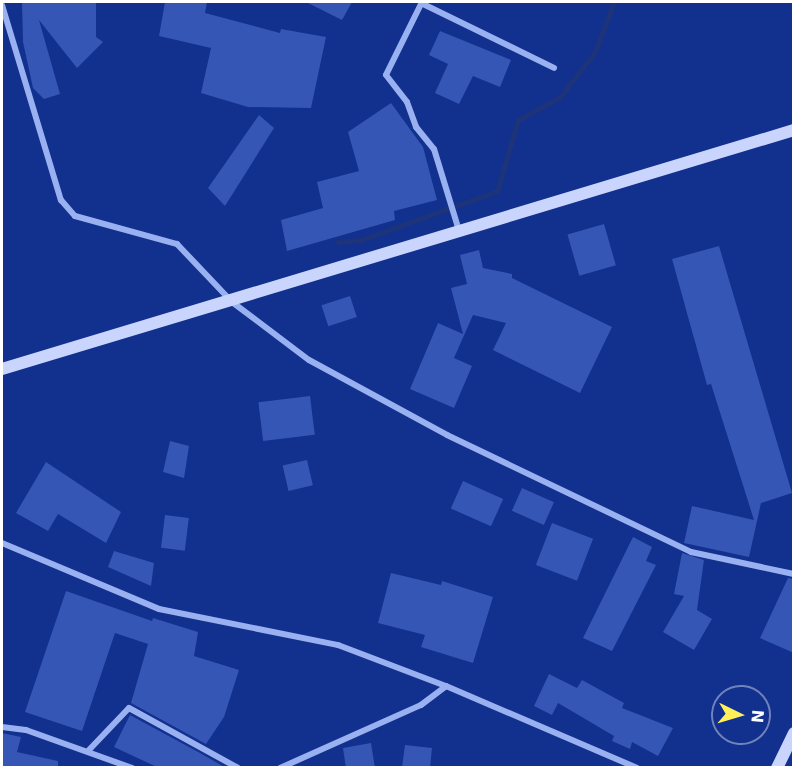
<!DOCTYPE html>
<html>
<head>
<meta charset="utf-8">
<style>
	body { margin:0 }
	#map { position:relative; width:795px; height:769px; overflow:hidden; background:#12308d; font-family:"DejaVu Sans",sans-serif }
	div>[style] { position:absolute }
	.stream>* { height:5px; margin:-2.5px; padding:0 2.5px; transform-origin:2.5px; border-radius:2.5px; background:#1e347a }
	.building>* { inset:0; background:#3556b5; transform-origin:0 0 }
	.street>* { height:6px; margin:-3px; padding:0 3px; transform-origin:3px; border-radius:3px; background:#9ab1f1 }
	.secondary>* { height:12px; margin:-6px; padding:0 6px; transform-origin:6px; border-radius:6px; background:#c9d5fc }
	span { translate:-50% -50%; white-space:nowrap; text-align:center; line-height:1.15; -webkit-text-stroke:5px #12308d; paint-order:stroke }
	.frame { position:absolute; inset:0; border:3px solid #fff; pointer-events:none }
	.north { position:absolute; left:711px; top:685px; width:60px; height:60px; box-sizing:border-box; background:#12308d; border:2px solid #7183bb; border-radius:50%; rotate:95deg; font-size:16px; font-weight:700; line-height:24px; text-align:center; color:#fff }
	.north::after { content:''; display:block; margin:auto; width:21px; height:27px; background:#ffef5b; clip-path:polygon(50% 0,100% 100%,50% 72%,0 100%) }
</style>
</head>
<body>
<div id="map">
	<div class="stream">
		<i style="left:338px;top:242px;width:23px;rotate:-5deg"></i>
		<i style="left:361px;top:240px;width:145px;rotate:-19.8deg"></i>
		<i style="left:497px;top:191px;width:74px;rotate:-73.5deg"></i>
		<i style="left:518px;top:120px;width:48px;rotate:-28.7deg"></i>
		<i style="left:560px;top:97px;width:57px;rotate:-52.1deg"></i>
		<i style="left:595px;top:52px;width:53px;rotate:-69.2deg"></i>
	</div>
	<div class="building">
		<i style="clip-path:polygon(22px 2px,96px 2px,96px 37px,103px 42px,77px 68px,39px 20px,60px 94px,44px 99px,33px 88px,23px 42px)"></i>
		<i style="clip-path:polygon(165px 2px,207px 2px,205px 13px,280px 33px,281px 29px,326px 37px,311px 108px,248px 107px,201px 93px,211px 48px,159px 36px)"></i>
		<i style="clip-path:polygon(306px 2px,352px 2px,342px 20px)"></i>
		<i style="clip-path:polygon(440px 31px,511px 60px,500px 87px,473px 76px,459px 104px,435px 93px,448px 64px,429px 55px)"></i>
		<i style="clip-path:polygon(391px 103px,423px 147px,437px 200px,394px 211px,395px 220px,287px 251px,281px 220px,323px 208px,317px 182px,359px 171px,348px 132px)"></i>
		<i style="clip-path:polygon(259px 115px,274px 128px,225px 206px,208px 188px)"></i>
		<i style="left:604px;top:224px;width:43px;height:38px;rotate:74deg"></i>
		<i style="clip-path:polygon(719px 246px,792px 493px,761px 503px,749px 557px,684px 543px,692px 506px,754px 520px,711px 384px,707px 385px,672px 259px)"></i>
		<i style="clip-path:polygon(479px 250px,483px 268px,512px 274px,512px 278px,612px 327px,580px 393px,493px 350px,506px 323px,473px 315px,454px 358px,472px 366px,454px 408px,410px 389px,438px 323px,463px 334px,451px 288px,467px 284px,460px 255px)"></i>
		<i style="left:350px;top:296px;width:22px;height:30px;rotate:72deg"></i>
		<i style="left:310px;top:396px;width:39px;height:52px;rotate:83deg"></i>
		<i style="clip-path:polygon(170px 441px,189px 446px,184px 478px,163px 472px)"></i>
		<i style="left:307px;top:460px;width:26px;height:25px;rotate:77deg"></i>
		<i style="clip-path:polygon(46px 462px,121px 512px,106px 543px,58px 514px,48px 531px,16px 513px)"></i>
		<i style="left:463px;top:481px;width:44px;height:30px;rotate:24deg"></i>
		<i style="left:522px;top:488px;width:35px;height:25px;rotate:24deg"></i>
		<i style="left:165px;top:515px;width:24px;height:33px;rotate:7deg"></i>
		<i style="left:552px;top:523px;width:44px;height:45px;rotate:21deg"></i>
		<i style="clip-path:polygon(633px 537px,652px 547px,646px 561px,656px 565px,612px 651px,583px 638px)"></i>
		<i style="clip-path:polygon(114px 551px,154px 563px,151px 586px,108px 567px)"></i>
		<i style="clip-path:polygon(682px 553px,704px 560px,697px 610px,712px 619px,694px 650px,663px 632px,684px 596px,674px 594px)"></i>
		<i style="clip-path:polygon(391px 573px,441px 585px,442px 581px,493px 597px,473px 663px,421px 647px,425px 635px,378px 623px)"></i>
		<i style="clip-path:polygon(788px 578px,794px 579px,794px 653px,760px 638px)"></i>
		<i style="clip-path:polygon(66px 591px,152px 621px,153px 618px,198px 632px,194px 656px,239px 670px,224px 717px,206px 744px,131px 703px,148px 644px,115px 633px,82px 731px,25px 712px)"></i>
		<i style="clip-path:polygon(549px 674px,577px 688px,582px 680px,624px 703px,622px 708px,673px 728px,658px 756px,632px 742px,630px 749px,612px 741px,614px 736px,558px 703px,552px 715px,534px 706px)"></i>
		<i style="clip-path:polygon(130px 715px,200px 753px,226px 768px,159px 768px,114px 747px)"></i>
		<i style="clip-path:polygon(2px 733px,21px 737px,17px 752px,58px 761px,58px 768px,2px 768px)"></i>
		<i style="clip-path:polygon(371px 743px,375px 768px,346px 768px,343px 748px)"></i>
		<i style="clip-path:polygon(405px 745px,432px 748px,430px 768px,402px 768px)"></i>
	</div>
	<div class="street">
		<i style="left:422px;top:2px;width:81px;rotate:116.3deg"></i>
		<i style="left:386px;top:75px;width:34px;rotate:52deg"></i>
		<i style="left:407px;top:102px;width:27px;rotate:70deg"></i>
		<i style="left:416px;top:127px;width:28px;rotate:51deg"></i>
		<i style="left:434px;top:149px;width:86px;rotate:73deg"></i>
		<i style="left:421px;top:3px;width:148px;rotate:26deg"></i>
		<i style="left:2px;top:5px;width:204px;rotate:73.2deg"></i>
		<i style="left:61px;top:200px;width:21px;rotate:49deg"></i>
		<i style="left:75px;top:216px;width:106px;rotate:15.4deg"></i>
		<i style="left:177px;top:244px;width:80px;rotate:46.5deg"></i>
		<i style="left:232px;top:302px;width:96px;rotate:37deg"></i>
		<i style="left:309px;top:360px;width:157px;rotate:28.5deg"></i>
		<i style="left:447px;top:435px;width:271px;rotate:25.6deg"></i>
		<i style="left:691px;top:552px;width:105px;rotate:12.1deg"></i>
		<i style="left:2px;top:543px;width:170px;rotate:22.8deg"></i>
		<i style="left:159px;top:609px;width:183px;rotate:11.4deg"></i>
		<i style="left:338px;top:645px;width:116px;rotate:20.8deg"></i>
		<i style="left:446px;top:686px;width:208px;rotate:23.2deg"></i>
		<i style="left:2px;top:727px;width:24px;rotate:7deg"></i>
		<i style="left:26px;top:730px;width:113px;rotate:19.7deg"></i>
		<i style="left:88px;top:751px;width:59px;rotate:-46.4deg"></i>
		<i style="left:129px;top:708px;width:124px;rotate:28.8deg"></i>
		<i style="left:280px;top:768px;width:154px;rotate:-24.1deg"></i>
		<i style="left:421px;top:705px;width:31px;rotate:-37deg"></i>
	</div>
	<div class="secondary">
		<i style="left:2px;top:369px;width:827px;rotate:-16.79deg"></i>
		<i style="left:777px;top:768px;width:39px;rotate:-64deg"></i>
	</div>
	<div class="frame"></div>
	<div class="north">N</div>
</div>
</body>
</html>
